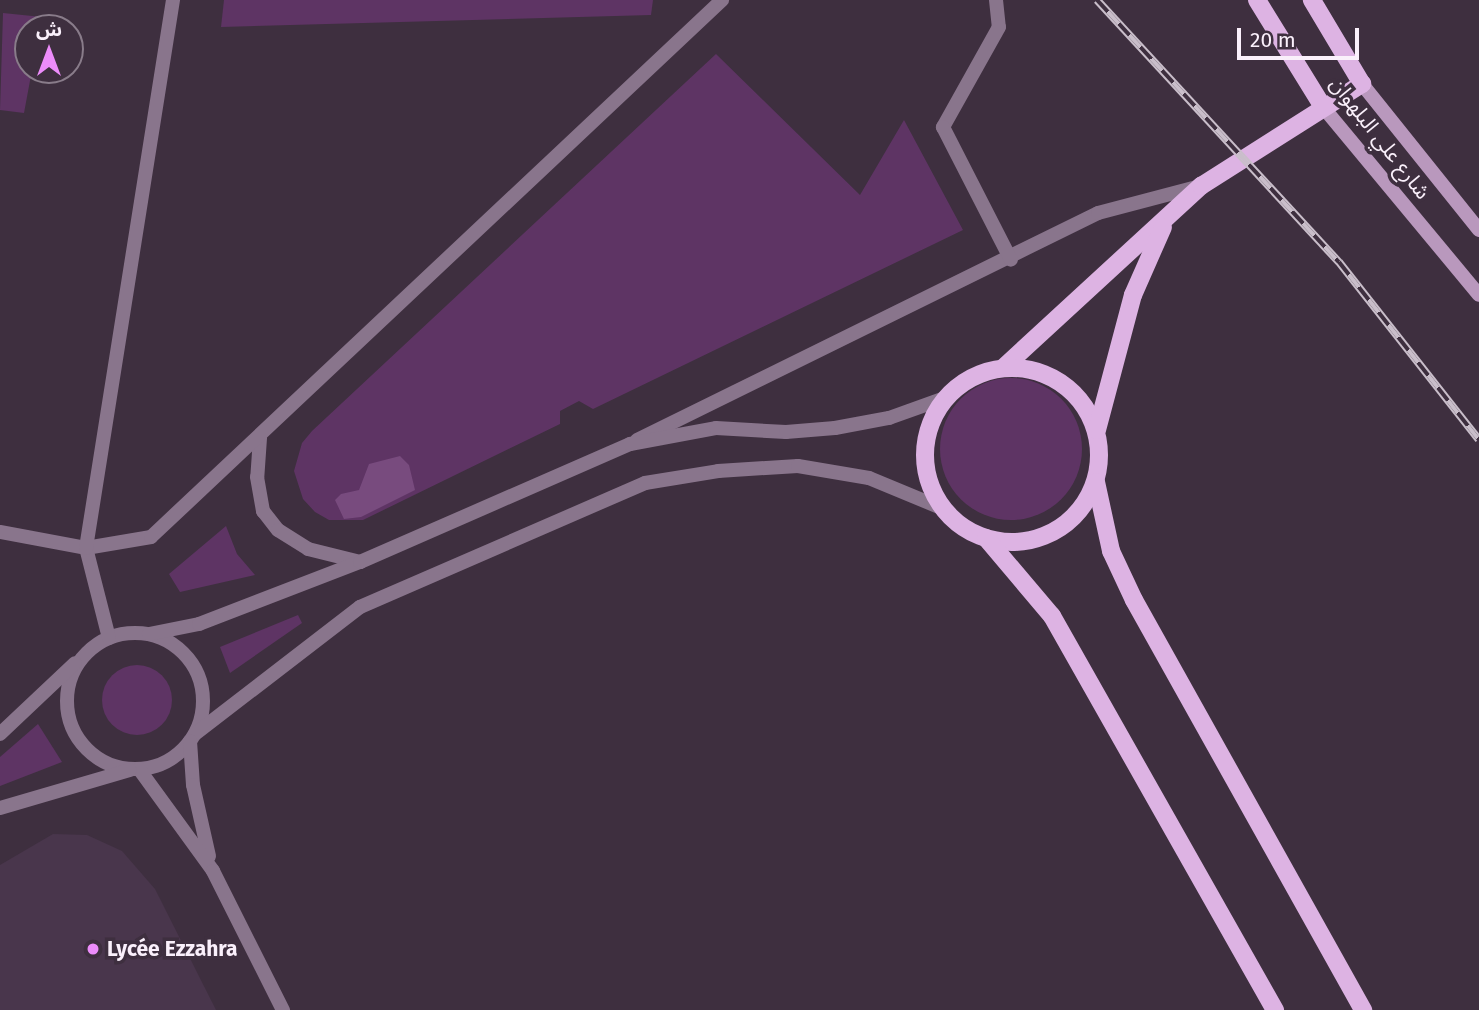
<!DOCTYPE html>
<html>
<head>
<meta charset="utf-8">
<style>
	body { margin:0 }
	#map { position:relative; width:1479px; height:1010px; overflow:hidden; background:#3e2f3f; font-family:"Fira Sans","Noto Sans Arabic",sans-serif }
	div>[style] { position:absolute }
	.built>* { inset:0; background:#49364c }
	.green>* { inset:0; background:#5e3464 }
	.round { border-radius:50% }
	.forest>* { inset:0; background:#784b7e }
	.lane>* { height:14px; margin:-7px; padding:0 7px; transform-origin:7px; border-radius:7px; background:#89758c }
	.street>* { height:14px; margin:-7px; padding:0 7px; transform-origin:7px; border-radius:7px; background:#89758c }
	.street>.ring { margin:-7px; padding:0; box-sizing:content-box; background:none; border:14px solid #89758c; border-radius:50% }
	.secondary>* { height:14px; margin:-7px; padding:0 7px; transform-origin:7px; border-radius:7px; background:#b998bd }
	.primary>* { height:18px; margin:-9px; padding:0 9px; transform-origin:9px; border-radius:9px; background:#ddb3e3 }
	.primary>.ring { margin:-9px; padding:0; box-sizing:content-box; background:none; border:18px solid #ddb3e3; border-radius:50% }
	.rail>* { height:8px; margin-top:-4px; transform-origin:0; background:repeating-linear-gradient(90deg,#3e2f3f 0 16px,#c9beca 0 32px); box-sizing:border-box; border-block:2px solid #c9beca }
	.dots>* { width:19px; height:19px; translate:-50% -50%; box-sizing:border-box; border:4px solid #3e2f3f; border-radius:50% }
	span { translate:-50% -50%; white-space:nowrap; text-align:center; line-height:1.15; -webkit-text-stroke:7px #3e2f3f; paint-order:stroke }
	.street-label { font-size:21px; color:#faf0fb }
	.poi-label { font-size:21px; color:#faf0fb; font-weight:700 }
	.left { translate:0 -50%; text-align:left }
	.north { position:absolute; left:14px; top:14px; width:70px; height:70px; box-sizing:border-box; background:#3e2f3f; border:2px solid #897c8a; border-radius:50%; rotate:0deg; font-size:19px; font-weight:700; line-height:28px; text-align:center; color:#faf0fb }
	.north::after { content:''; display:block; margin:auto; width:24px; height:32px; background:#ec8cfa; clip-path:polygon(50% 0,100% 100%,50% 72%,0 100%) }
	.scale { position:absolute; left:1237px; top:28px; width:122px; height:32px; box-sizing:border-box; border:4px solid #faf0fb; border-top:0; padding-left:9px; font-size:21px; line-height:24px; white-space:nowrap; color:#faf0fb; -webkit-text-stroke:5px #3e2f3f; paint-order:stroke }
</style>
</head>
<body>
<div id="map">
	<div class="built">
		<i style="clip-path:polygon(53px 834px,87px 835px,122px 851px,155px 889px,216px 1010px,0 1010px,0 865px)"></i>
	</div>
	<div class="green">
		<i style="clip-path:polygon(224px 0,653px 0,651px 15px,221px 27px)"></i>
		<i style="clip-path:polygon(3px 13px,42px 17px,41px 28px,28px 28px,28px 70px,32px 70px,24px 113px,0 110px)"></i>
		<i style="clip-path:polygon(716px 54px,860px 195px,904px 120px,963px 230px,593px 409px,579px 401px,560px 411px,560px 424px,363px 520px,329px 520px,315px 512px,303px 499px,294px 471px,302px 443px,312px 431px)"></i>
		<i class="round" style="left:940px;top:378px;width:142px;height:142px"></i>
		<i style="clip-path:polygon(226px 526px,237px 554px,255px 575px,180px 592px,169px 574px)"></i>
		<i style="clip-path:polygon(298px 615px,302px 623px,230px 673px,220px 647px)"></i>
		<i class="round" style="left:102px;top:665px;width:70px;height:70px"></i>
		<i style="clip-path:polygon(38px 724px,62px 762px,0 786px,0 757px)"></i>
	</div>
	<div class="forest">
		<i style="clip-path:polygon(400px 456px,409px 465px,415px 490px,361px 517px,344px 519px,335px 500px,341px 494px,359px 490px,369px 464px)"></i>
	</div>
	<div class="lane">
		<i style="left:637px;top:440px;width:514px;rotate:-26.22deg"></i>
		<i style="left:1098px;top:213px;width:106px;rotate:-14.7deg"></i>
	</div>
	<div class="street">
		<i style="left:996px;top:0;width:27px;rotate:84deg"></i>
		<i style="left:999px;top:27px;width:115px;rotate:119.2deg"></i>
		<i style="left:943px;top:127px;width:149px;rotate:62.9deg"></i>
		<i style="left:260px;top:438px;width:39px;rotate:94deg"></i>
		<i style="left:257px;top:477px;width:35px;rotate:80deg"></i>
		<i style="left:263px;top:511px;width:24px;rotate:52deg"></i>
		<i style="left:278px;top:530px;width:36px;rotate:32deg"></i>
		<i style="left:308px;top:549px;width:54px;rotate:14deg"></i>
		<i style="left:0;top:532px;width:87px;rotate:10.5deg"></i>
		<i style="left:86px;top:548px;width:66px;rotate:-9.6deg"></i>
		<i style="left:151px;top:537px;width:784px;rotate:-43.24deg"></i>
		<i class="ring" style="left:67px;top:633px;width:122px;height:122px"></i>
		<i style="left:149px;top:634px;width:51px;rotate:-11.3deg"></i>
		<i style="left:199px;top:624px;width:173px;rotate:-21.1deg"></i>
		<i style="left:360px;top:562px;width:295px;rotate:-23.6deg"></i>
		<i style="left:630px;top:444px;width:87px;rotate:-10.5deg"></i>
		<i style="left:716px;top:428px;width:70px;rotate:3.3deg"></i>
		<i style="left:786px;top:432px;width:49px;rotate:-4.7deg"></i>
		<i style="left:835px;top:428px;width:55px;rotate:-10.5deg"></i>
		<i style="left:889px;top:418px;width:59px;rotate:-19.7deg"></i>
		<i style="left:109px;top:638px;width:93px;rotate:-104.3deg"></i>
		<i style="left:86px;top:548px;width:555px;rotate:-80.98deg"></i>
		<i style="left:0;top:734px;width:103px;rotate:-43.4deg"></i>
		<i style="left:195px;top:734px;width:208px;rotate:-37.6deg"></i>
		<i style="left:360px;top:607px;width:311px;rotate:-23.5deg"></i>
		<i style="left:645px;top:483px;width:74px;rotate:-9.3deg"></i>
		<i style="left:718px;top:471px;width:80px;rotate:-3.6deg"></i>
		<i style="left:798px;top:466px;width:72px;rotate:9.6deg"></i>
		<i style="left:869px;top:478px;width:81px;rotate:22.5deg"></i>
		<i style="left:190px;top:741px;width:44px;rotate:86.1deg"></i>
		<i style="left:193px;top:785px;width:73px;rotate:77.3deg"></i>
		<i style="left:139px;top:769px;width:126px;rotate:54deg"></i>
		<i style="left:213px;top:871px;width:156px;rotate:63.3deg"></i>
		<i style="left:0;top:808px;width:135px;rotate:-16.3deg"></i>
	</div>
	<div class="secondary">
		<i style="left:1362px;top:84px;width:187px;rotate:51.3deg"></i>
		<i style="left:1323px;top:107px;width:244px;rotate:50.3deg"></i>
	</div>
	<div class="primary">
		<i style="left:1257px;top:0;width:126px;rotate:58.3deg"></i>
		<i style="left:1004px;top:367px;width:268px;rotate:-42.6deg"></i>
		<i style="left:1201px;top:186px;width:191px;rotate:-32.4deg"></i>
		<i style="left:1362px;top:84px;width:98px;rotate:-120.8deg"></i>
		<i class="ring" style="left:925px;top:368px;width:156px;height:156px"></i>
		<i style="left:1097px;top:430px;width:140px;rotate:-75.1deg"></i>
		<i style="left:1133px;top:295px;width:74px;rotate:-66.2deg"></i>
		<i style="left:1096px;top:482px;width:71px;rotate:77.7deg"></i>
		<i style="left:1111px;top:551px;width:54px;rotate:64.9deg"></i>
		<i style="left:1134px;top:600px;width:470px;rotate:60.8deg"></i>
		<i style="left:986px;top:538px;width:102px;rotate:49.8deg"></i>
		<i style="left:1052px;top:616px;width:453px;rotate:60.5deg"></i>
	</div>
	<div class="rail">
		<i style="left:1097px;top:0;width:357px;rotate:47.3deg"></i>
		<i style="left:1339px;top:262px;width:226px;rotate:51.8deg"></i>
	</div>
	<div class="dots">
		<i style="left:93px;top:949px;background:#ec8cfa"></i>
	</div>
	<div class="street-label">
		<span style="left:1380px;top:138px;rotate:52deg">شارع علي البلهوان</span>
	</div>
	<div class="poi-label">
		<span class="left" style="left:107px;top:949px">Lycée Ezzahra</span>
	</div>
	<div class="north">ش</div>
	<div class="scale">20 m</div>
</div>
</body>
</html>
